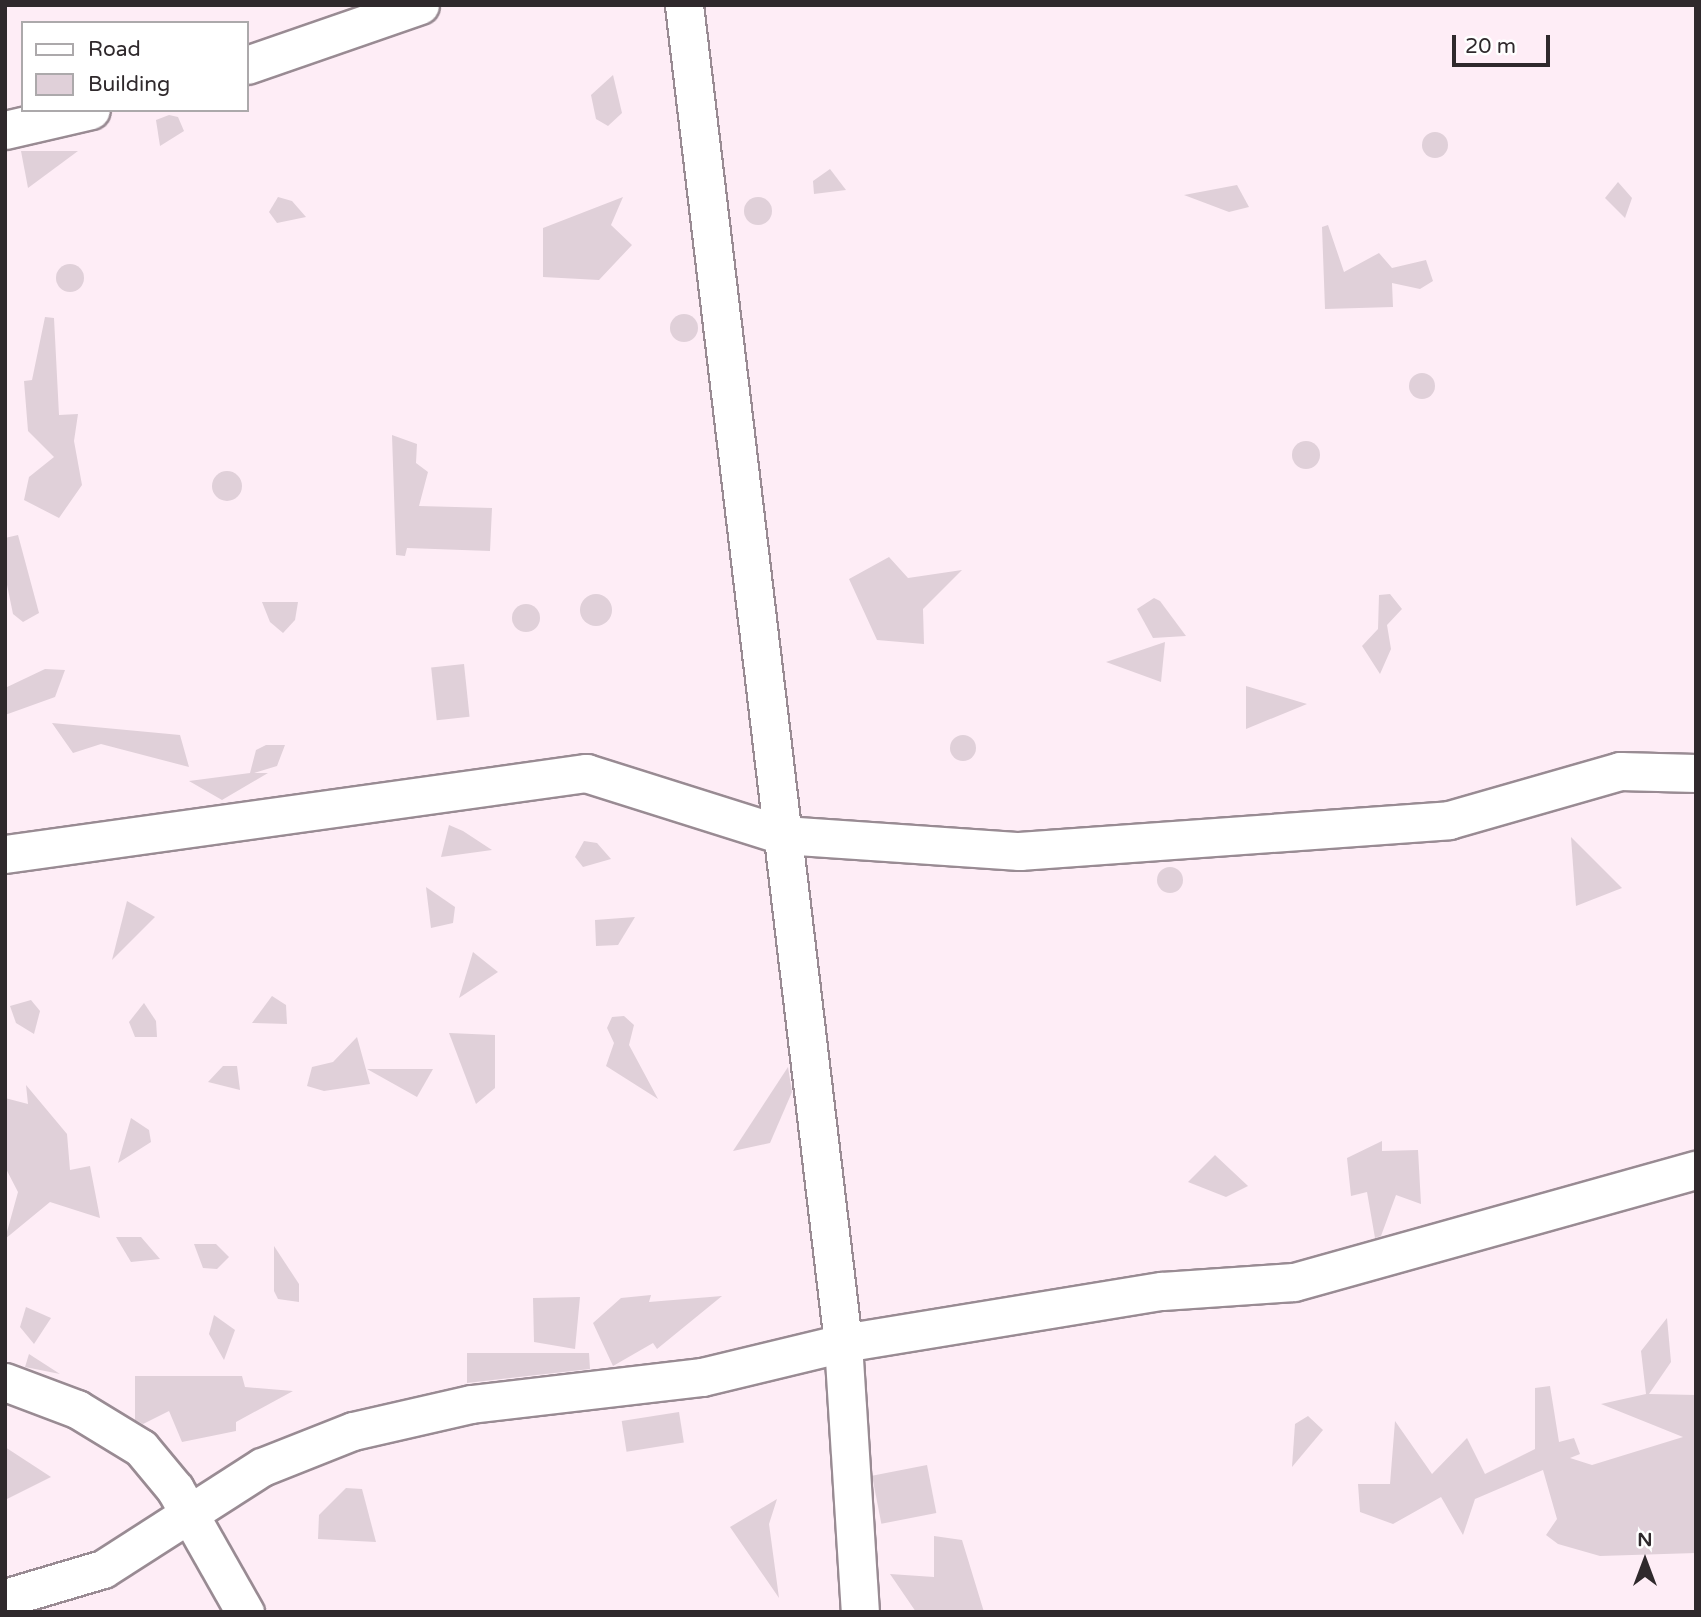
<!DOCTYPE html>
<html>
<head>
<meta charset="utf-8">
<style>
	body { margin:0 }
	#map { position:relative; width:1701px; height:1617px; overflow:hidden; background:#feedf6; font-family:"Varela Round",sans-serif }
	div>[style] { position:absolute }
	.building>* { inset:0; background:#e0d0d9; transform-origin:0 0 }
	.round { border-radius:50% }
	.roads { filter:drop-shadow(2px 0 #998b93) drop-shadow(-2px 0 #998b93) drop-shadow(0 2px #998b93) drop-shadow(0 -2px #998b93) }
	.minor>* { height:37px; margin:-18.5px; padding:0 18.5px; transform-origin:18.5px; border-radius:18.5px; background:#fff }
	span { translate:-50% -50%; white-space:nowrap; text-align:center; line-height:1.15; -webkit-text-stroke:5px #fff; paint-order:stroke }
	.frame { position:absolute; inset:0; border:7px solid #2f292c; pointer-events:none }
	.legend { position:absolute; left:21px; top:21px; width:228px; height:91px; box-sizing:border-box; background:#fff; border:2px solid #aca9ab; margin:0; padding:9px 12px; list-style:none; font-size:21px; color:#2f292c }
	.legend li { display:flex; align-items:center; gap:14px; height:35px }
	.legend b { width:35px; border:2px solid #aca9ab }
	.north { position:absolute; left:1610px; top:1526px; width:70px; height:70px; -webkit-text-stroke:5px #fff; paint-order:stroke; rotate:0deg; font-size:19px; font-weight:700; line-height:28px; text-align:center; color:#2f292c }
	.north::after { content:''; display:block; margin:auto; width:24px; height:32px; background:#2f292c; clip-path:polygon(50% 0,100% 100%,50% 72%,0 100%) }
	.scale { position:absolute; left:1452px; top:35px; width:98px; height:32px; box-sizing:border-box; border:4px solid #2f292c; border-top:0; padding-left:9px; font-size:21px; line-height:24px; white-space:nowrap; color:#2f292c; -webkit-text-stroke:5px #fff; paint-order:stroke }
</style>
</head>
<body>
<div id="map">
	<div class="building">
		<i style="clip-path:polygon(613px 75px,622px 113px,608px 126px,596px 119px,591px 95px)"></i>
		<i style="clip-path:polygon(169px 115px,178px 117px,184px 131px,160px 146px,156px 120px)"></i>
		<i class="round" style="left:1422px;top:132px;width:26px;height:26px"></i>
		<i style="clip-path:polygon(21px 151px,78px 151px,28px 188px)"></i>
		<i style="clip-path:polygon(830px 169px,846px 190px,814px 194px,813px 181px)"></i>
		<i style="clip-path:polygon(1618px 182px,1632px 198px,1625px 218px,1605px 198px)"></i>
		<i style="clip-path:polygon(1237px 185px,1249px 207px,1229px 212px,1184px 195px)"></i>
		<i class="round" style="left:744px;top:197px;width:28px;height:28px"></i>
		<i style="clip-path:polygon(278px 197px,292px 201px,306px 217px,277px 223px,269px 212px)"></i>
		<i style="clip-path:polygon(623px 197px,611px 225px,632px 245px,599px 280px,543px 277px,543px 228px)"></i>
		<i style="clip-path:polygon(1328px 225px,1344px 272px,1379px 253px,1392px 268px,1426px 260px,1433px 281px,1420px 289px,1392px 283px,1393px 307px,1325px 309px,1322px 227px)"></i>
		<i class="round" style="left:56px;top:264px;width:28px;height:28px"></i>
		<i class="round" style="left:670px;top:314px;width:28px;height:28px"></i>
		<i style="clip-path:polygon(45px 317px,54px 318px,59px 415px,78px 414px,74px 441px,82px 485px,59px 518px,24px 500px,29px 477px,54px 457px,28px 431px,24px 381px,32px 380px)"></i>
		<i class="round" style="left:1409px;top:373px;width:26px;height:26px"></i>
		<i style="clip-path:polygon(392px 435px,417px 444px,416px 463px,428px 472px,419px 506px,492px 508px,490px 551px,407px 548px,405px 556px,396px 555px)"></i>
		<i class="round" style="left:1292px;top:441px;width:28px;height:28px"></i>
		<i class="round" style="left:212px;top:471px;width:30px;height:30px"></i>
		<i style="clip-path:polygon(18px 535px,39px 613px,23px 622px,13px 614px,5px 575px,5px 538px)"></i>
		<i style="clip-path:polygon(889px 557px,908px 578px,962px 570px,923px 609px,924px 644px,877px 640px,849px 579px)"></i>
		<i class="round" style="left:580px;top:594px;width:32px;height:32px"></i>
		<i style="clip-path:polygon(1390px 594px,1402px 609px,1387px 625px,1391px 649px,1380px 674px,1362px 646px,1378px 629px,1379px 595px)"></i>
		<i style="clip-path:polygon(1154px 598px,1160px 601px,1186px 636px,1153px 638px,1137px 609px)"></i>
		<i style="clip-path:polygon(262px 602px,298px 602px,295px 620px,283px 633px,270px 622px)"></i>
		<i class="round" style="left:512px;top:604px;width:28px;height:28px"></i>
		<i style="clip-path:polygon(1165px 642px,1161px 682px,1106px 662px)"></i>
		<i style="left:464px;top:664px;width:53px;height:33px;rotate:84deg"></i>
		<i style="clip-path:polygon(45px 669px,65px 670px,55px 697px,5px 715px,5px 688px)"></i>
		<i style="clip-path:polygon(1246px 686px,1307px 704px,1246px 729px)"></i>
		<i style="clip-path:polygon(52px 723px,180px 735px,189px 767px,101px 744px,73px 753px)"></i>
		<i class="round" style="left:950px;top:735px;width:26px;height:26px"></i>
		<i style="clip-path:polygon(266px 745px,285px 745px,277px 766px,254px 773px,268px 773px,222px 800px,189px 781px,250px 773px,256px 750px)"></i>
		<i style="clip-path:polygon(449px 825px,463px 831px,492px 850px,441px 857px)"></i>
		<i style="clip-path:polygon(1571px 837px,1622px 888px,1576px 906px)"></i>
		<i style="clip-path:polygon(584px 841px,597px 843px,611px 859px,583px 867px,575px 857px)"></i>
		<i class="round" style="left:1157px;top:867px;width:26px;height:26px"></i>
		<i style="clip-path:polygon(426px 887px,455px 907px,453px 923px,431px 928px)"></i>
		<i style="clip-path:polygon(127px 901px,155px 917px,112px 960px)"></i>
		<i style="clip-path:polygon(635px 917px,618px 945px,596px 946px,595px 920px)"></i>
		<i style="clip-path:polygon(473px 952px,498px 972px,459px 998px)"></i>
		<i style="clip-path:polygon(272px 996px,286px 1005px,287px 1024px,252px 1023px)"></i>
		<i style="clip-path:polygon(31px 1000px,40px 1011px,34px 1034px,16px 1023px,10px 1006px)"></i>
		<i style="clip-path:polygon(144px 1003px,156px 1021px,157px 1037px,135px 1037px,129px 1022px)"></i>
		<i style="clip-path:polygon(624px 1016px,634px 1025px,629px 1045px,658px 1099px,606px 1066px,614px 1043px,607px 1028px,612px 1017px)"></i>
		<i style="clip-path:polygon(449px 1033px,495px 1035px,495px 1088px,476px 1104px)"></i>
		<i style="clip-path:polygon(357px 1037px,370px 1084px,324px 1091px,307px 1086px,312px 1067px,333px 1062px)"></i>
		<i style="clip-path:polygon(223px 1066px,237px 1066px,240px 1090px,208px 1082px)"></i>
		<i style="clip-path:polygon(788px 1067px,792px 1092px,770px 1143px,733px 1151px)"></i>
		<i style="clip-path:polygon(367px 1069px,433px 1069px,417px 1097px)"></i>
		<i style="clip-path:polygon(26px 1085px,67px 1134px,70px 1170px,90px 1166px,100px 1218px,50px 1202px,5px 1239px,18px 1192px,5px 1167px,5px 1098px,28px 1104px)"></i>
		<i style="clip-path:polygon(131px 1118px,149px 1130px,151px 1142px,118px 1163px)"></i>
		<i style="clip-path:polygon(1382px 1141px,1382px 1151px,1418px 1150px,1421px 1204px,1396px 1195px,1381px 1236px,1375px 1238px,1367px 1192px,1351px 1196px,1347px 1158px)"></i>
		<i style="clip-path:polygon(1215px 1155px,1248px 1186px,1226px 1197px,1188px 1182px)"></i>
		<i style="clip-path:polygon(116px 1237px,141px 1237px,160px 1259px,131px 1262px)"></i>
		<i style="clip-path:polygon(194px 1244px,216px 1244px,229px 1257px,217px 1269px,203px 1268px)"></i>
		<i style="clip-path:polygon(274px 1246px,299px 1284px,299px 1302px,278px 1299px,274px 1291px)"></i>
		<i style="clip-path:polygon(651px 1295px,649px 1302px,722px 1296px,657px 1349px,653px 1343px,613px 1366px,593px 1323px,621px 1298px)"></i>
		<i style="clip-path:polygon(580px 1297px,575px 1349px,534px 1342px,533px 1298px)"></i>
		<i style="clip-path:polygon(26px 1307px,51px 1318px,34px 1344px,20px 1327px)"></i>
		<i style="clip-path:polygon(214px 1315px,235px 1330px,224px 1360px,209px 1334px)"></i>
		<i style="clip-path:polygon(1667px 1318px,1671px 1362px,1649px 1394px,1696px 1395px,1696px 1553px,1600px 1556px,1558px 1544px,1546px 1535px,1557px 1519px,1543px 1470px,1475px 1499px,1463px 1535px,1441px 1497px,1393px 1524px,1360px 1512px,1358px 1484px,1390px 1484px,1395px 1421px,1432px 1474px,1467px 1438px,1485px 1474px,1535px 1449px,1535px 1388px,1550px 1386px,1559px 1442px,1574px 1438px,1580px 1454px,1570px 1458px,1592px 1465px,1683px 1437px,1601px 1404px,1646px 1394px,1641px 1351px)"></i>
		<i style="clip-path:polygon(467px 1353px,589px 1353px,590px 1369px,467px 1383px)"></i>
		<i style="clip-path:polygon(29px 1354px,60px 1374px,25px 1367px)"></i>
		<i style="clip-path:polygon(135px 1376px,242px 1376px,245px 1387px,293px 1391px,236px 1422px,236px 1431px,182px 1442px,169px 1411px,143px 1424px,135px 1420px)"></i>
		<i style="left:679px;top:1412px;width:31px;height:58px;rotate:81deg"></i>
		<i style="clip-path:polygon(1308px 1416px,1323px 1430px,1292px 1467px,1295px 1424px)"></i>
		<i style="clip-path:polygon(5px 1447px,51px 1477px,5px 1500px)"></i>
		<i style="left:927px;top:1465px;width:49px;height:56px;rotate:79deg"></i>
		<i style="clip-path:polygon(346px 1488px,362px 1489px,376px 1542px,318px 1539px,319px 1515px)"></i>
		<i style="clip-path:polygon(777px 1499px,769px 1524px,779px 1598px,730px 1527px)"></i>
		<i style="clip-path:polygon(934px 1536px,962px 1540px,984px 1612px,916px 1612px,890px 1574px,934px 1577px)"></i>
	</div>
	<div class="roads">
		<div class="minor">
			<i style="left:684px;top:5px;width:1347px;rotate:83.22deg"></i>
			<i style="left:843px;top:1343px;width:270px;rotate:86.4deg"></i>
			<i style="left:247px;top:65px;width:183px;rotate:-19.1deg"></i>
			<i style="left:5px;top:130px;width:88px;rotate:-13.1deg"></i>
			<i style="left:5px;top:854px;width:587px;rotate:-7.94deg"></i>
			<i style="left:586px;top:773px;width:207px;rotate:17.5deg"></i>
			<i style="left:783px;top:835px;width:237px;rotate:3.9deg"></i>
			<i style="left:1019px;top:851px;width:431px;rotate:-4.1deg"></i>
			<i style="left:1449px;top:820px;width:178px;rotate:-16deg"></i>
			<i style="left:1620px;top:771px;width:76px;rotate:1.5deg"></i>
			<i style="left:5px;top:1382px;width:77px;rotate:20.6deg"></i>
			<i style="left:77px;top:1409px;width:75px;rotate:31.4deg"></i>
			<i style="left:141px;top:1448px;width:53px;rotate:50.3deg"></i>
			<i style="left:175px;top:1489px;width:142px;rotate:60.4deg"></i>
			<i style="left:5px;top:1598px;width:102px;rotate:-16.5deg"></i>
			<i style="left:103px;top:1569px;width:189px;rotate:-32.7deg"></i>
			<i style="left:262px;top:1467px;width:98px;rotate:-21.6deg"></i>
			<i style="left:353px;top:1431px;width:121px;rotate:-12.9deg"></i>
			<i style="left:471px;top:1404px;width:233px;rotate:-6.7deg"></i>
			<i style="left:702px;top:1377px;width:145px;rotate:-13.6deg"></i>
			<i style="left:843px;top:1343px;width:323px;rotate:-9.3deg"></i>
			<i style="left:1162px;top:1291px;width:132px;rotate:-3.9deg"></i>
			<i style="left:1294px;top:1282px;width:417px;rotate:-15.6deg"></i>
		</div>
	</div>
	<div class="frame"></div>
	<ul class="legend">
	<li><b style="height:9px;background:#fff"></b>Road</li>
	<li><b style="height:19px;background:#e0d0d9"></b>Building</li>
	</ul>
	<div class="north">N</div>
	<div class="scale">20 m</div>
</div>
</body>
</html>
